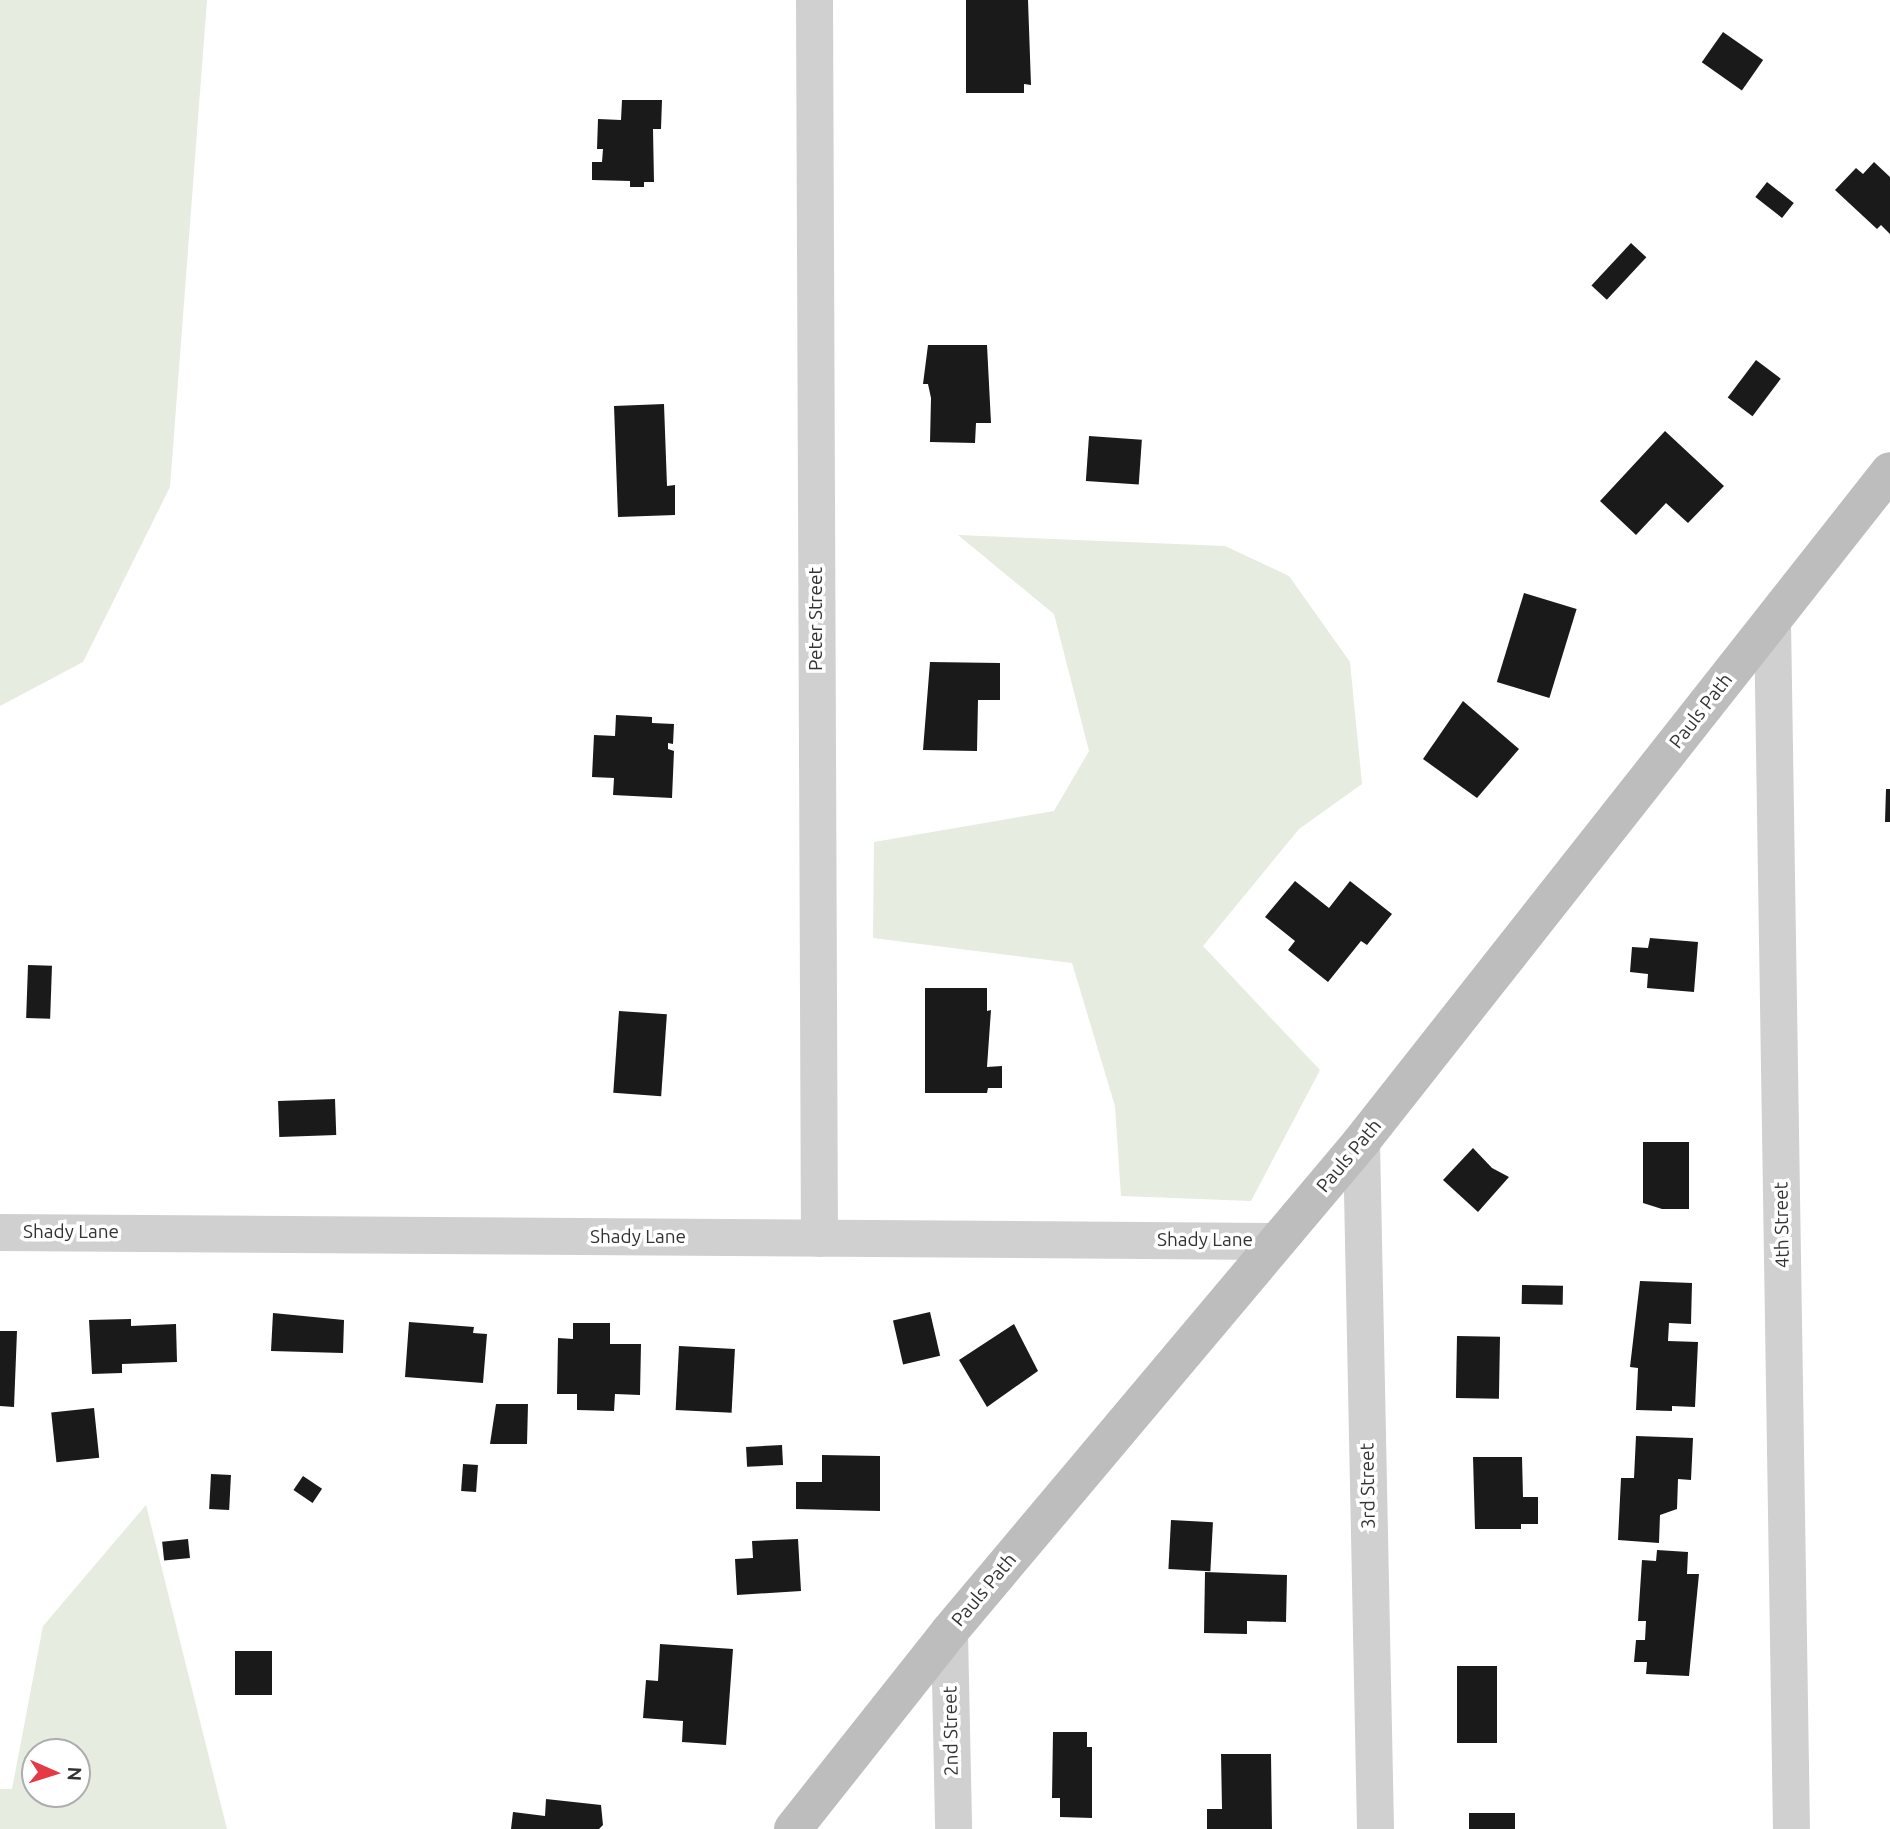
<!DOCTYPE html>
<html>
<head>
<meta charset="utf-8">
<style>
	body { margin:0 }
	#map { position:relative; width:1890px; height:1829px; overflow:hidden; background:#fff; font-family:Ubuntu,sans-serif }
	div>[style] { position:absolute }
	.green>* { inset:0; background:#e6ecdf }
	.building>* { inset:0; background:#1a1a1a; transform-origin:0 0 }
	.street>* { height:37px; margin:-18.5px; padding:0 18.5px; transform-origin:18.5px; border-radius:18.5px; background:#d0d0d0 }
	.secondary>* { height:38px; margin:-19px; padding:0 19px; transform-origin:19px; border-radius:19px; background:#bdbdbd }
	span { translate:-50% -50%; white-space:nowrap; text-align:center; line-height:1.15; -webkit-text-stroke:7px #fff; paint-order:stroke }
	.street-label { font-size:19px; color:#333 }
	.north { position:absolute; left:21px; top:1738px; width:70px; height:70px; box-sizing:border-box; background:#fff; border:2px solid #adadad; border-radius:50%; rotate:93deg; font-size:19px; font-weight:700; line-height:28px; text-align:center; color:#333 }
	.north::after { content:''; display:block; margin:auto; width:24px; height:32px; background:#e63946; clip-path:polygon(50% 0,100% 100%,50% 72%,0 100%) }
</style>
</head>
<body>
<div id="map">
	<div class="green">
		<i style="clip-path:polygon(0 0,207px 0,170px 487px,83px 662px,0 706px)"></i>
		<i style="clip-path:polygon(958px 535px,1225px 546px,1289px 576px,1350px 662px,1362px 784px,1299px 829px,1203px 946px,1320px 1070px,1251px 1201px,1121px 1196px,1115px 1106px,1072px 963px,873px 938px,874px 842px,1054px 811px,1089px 751px,1054px 614px)"></i>
		<i style="clip-path:polygon(evenodd,146px 1505px,227px 1829px,0 1829px,0 1789px,12px 1789px,43px 1626px,146px 1505px,35px 1752px,77px 1752px,77px 1794px,35px 1794px,35px 1752px)"></i>
	</div>
	<div class="building">
		<i style="clip-path:polygon(966px 0,1028px 0,1031px 85px,1024px 84px,1024px 93px,966px 93px)"></i>
		<i style="left:1723px;top:32px;width:49px;height:37px;rotate:35deg"></i>
		<i style="clip-path:polygon(622px 100px,662px 100px,661px 129px,653px 129px,654px 182px,644px 182px,644px 187px,630px 187px,630px 181px,592px 180px,592px 162px,602px 162px,603px 149px,597px 149px,598px 119px,621px 120px)"></i>
		<i style="clip-path:polygon(1874px 162px,1890px 177px,1890px 234px,1881px 225px,1877px 229px,1835px 190px,1856px 168px,1863px 174px)"></i>
		<i style="left:1767px;top:182px;width:34px;height:19px;rotate:38deg"></i>
		<i style="left:1631px;top:243px;width:21px;height:58px;rotate:43deg"></i>
		<i style="clip-path:polygon(928px 345px,987px 345px,991px 423px,976px 423px,975px 443px,930px 442px,931px 398px,928px 384px,923px 384px)"></i>
		<i style="left:1756px;top:360px;width:31px;height:47px;rotate:37deg"></i>
		<i style="clip-path:polygon(664px 404px,667px 486px,675px 485px,675px 515px,618px 517px,614px 406px)"></i>
		<i style="clip-path:polygon(1665px 431px,1724px 486px,1688px 523px,1666px 503px,1636px 535px,1600px 501px)"></i>
		<i style="left:1089px;top:436px;width:53px;height:45px;rotate:4deg"></i>
		<i style="left:1524px;top:593px;width:55px;height:93px;rotate:17deg"></i>
		<i style="clip-path:polygon(930px 662px,1000px 663px,1000px 700px,978px 700px,977px 751px,923px 750px)"></i>
		<i style="clip-path:polygon(1463px 701px,1519px 749px,1477px 798px,1423px 759px)"></i>
		<i style="clip-path:polygon(616px 715px,652px 717px,652px 723px,674px 724px,673px 744px,668px 743px,668px 749px,674px 751px,672px 798px,613px 795px,614px 778px,592px 777px,594px 735px,615px 736px)"></i>
		<i style="clip-path:polygon(1886px 789px,1890px 789px,1890px 822px,1885px 822px)"></i>
		<i style="clip-path:polygon(1295px 881px,1329px 908px,1350px 881px,1392px 914px,1367px 945px,1361px 941px,1328px 982px,1288px 950px,1295px 941px,1265px 917px)"></i>
		<i style="clip-path:polygon(1650px 938px,1698px 942px,1694px 992px,1647px 988px,1648px 974px,1630px 972px,1632px 947px,1648px 948px)"></i>
		<i style="left:28px;top:965px;width:24px;height:53px;rotate:2deg"></i>
		<i style="clip-path:polygon(925px 988px,987px 988px,987px 1011px,991px 1010px,987px 1067px,1002px 1066px,1002px 1088px,988px 1088px,987px 1093px,925px 1093px)"></i>
		<i style="left:619px;top:1011px;width:48px;height:82px;rotate:4deg"></i>
		<i style="left:335px;top:1099px;width:36px;height:57px;rotate:88deg"></i>
		<i style="clip-path:polygon(1643px 1142px,1689px 1142px,1689px 1209px,1662px 1209px,1643px 1203px)"></i>
		<i style="clip-path:polygon(1473px 1148px,1492px 1168px,1509px 1177px,1478px 1212px,1443px 1180px)"></i>
		<i style="clip-path:polygon(1640px 1281px,1692px 1283px,1691px 1324px,1669px 1323px,1668px 1341px,1698px 1342px,1695px 1407px,1672px 1406px,1672px 1411px,1636px 1410px,1638px 1368px,1630px 1367px)"></i>
		<i style="left:1522px;top:1285px;width:41px;height:19px;rotate:1deg"></i>
		<i style="left:930px;top:1312px;width:45px;height:38px;rotate:77deg"></i>
		<i style="clip-path:polygon(273px 1313px,344px 1320px,343px 1353px,271px 1351px)"></i>
		<i style="clip-path:polygon(131px 1319px,131px 1326px,176px 1324px,177px 1362px,122px 1364px,122px 1373px,92px 1374px,89px 1320px)"></i>
		<i style="clip-path:polygon(409px 1322px,474px 1327px,473px 1333px,487px 1334px,483px 1383px,405px 1377px)"></i>
		<i style="clip-path:polygon(573px 1323px,610px 1323px,610px 1344px,641px 1344px,640px 1395px,615px 1394px,614px 1411px,577px 1410px,577px 1394px,557px 1394px,558px 1338px,573px 1339px)"></i>
		<i style="clip-path:polygon(1014px 1324px,1038px 1371px,987px 1407px,959px 1360px)"></i>
		<i style="clip-path:polygon(0 1331px,17px 1331px,14px 1407px,0 1406px)"></i>
		<i style="left:1457px;top:1336px;width:43px;height:62px;rotate:1deg"></i>
		<i style="left:679px;top:1346px;width:56px;height:64px;rotate:3deg"></i>
		<i style="clip-path:polygon(496px 1404px,528px 1404px,527px 1444px,490px 1444px)"></i>
		<i style="left:94px;top:1408px;width:50px;height:43px;rotate:84deg"></i>
		<i style="clip-path:polygon(1636px 1436px,1693px 1438px,1691px 1480px,1678px 1479px,1677px 1509px,1660px 1515px,1659px 1543px,1618px 1540px,1621px 1478px,1634px 1478px)"></i>
		<i style="left:782px;top:1445px;width:20px;height:36px;rotate:87deg"></i>
		<i style="clip-path:polygon(822px 1455px,880px 1456px,880px 1511px,796px 1509px,796px 1482px,822px 1482px)"></i>
		<i style="clip-path:polygon(1473px 1457px,1522px 1457px,1523px 1497px,1538px 1497px,1538px 1524px,1521px 1524px,1521px 1529px,1475px 1529px)"></i>
		<i style="left:463px;top:1464px;width:15px;height:27px;rotate:4deg"></i>
		<i style="left:211px;top:1474px;width:20px;height:35px;rotate:3deg"></i>
		<i style="left:303px;top:1476px;width:23px;height:17px;rotate:34deg"></i>
		<i style="left:1171px;top:1520px;width:42px;height:49px;rotate:3deg"></i>
		<i style="left:188px;top:1539px;width:19px;height:26px;rotate:84deg"></i>
		<i style="clip-path:polygon(798px 1539px,801px 1591px,737px 1595px,735px 1559px,753px 1558px,752px 1541px)"></i>
		<i style="clip-path:polygon(1657px 1550px,1688px 1552px,1687px 1574px,1699px 1574px,1689px 1676px,1646px 1674px,1647px 1662px,1634px 1662px,1636px 1640px,1645px 1640px,1646px 1621px,1638px 1621px,1642px 1560px,1656px 1561px)"></i>
		<i style="clip-path:polygon(1205px 1572px,1287px 1575px,1286px 1622px,1247px 1621px,1247px 1634px,1204px 1633px)"></i>
		<i style="clip-path:polygon(660px 1644px,733px 1649px,726px 1745px,682px 1742px,683px 1721px,643px 1718px,646px 1680px,658px 1681px)"></i>
		<i style="left:235px;top:1651px;width:37px;height:44px"></i>
		<i style="left:1457px;top:1666px;width:40px;height:77px"></i>
		<i style="clip-path:polygon(1053px 1732px,1087px 1732px,1087px 1747px,1092px 1747px,1092px 1818px,1060px 1817px,1060px 1798px,1052px 1798px)"></i>
		<i style="clip-path:polygon(1221px 1754px,1271px 1754px,1272px 1829px,1207px 1829px,1207px 1809px,1222px 1809px)"></i>
		<i style="clip-path:polygon(546px 1799px,601px 1805px,603px 1825px,599px 1829px,511px 1829px,513px 1812px,545px 1816px)"></i>
		<i style="left:1515px;top:1813px;width:16px;height:46px;rotate:90deg"></i>
	</div>
	<div class="street">
		<i style="left:814px;top:0;width:1238px;rotate:89.77deg"></i>
		<i style="left:1772px;top:621px;width:1208px;rotate:89.1deg"></i>
		<i style="left:1361px;top:1142px;width:687px;rotate:88.83deg"></i>
		<i style="left:0;top:1232px;width:1277px;rotate:0.4deg"></i>
		<i style="left:949px;top:1632px;width:197px;rotate:88.8deg"></i>
	</div>
	<div class="secondary">
		<i style="left:793px;top:1829px;width:251px;rotate:-51.6deg"></i>
		<i style="left:949px;top:1632px;width:640px;rotate:-49.94deg"></i>
		<i style="left:1361px;top:1142px;width:854px;rotate:-51.75deg"></i>
	</div>
	<div class="street-label">
		<span style="left:816px;top:619px;rotate:-90deg">Peter Street</span>
		<span style="left:1701px;top:711px;rotate:-52deg">Pauls Path</span>
		<span style="left:1349px;top:1156px;rotate:-50deg">Pauls Path</span>
		<span style="left:1782px;top:1225px;rotate:-91deg">4th Street</span>
		<span style="left:71px;top:1232px">Shady Lane</span>
		<span style="left:638px;top:1237px">Shady Lane</span>
		<span style="left:1205px;top:1240px">Shady Lane</span>
		<span style="left:1368px;top:1486px;rotate:-91deg">3rd Street</span>
		<span style="left:984px;top:1590px;rotate:-50deg">Pauls Path</span>
		<span style="left:951px;top:1731px;rotate:-91deg">2nd Street</span>
	</div>
	<div class="north">N</div>
</div>
</body>
</html>
